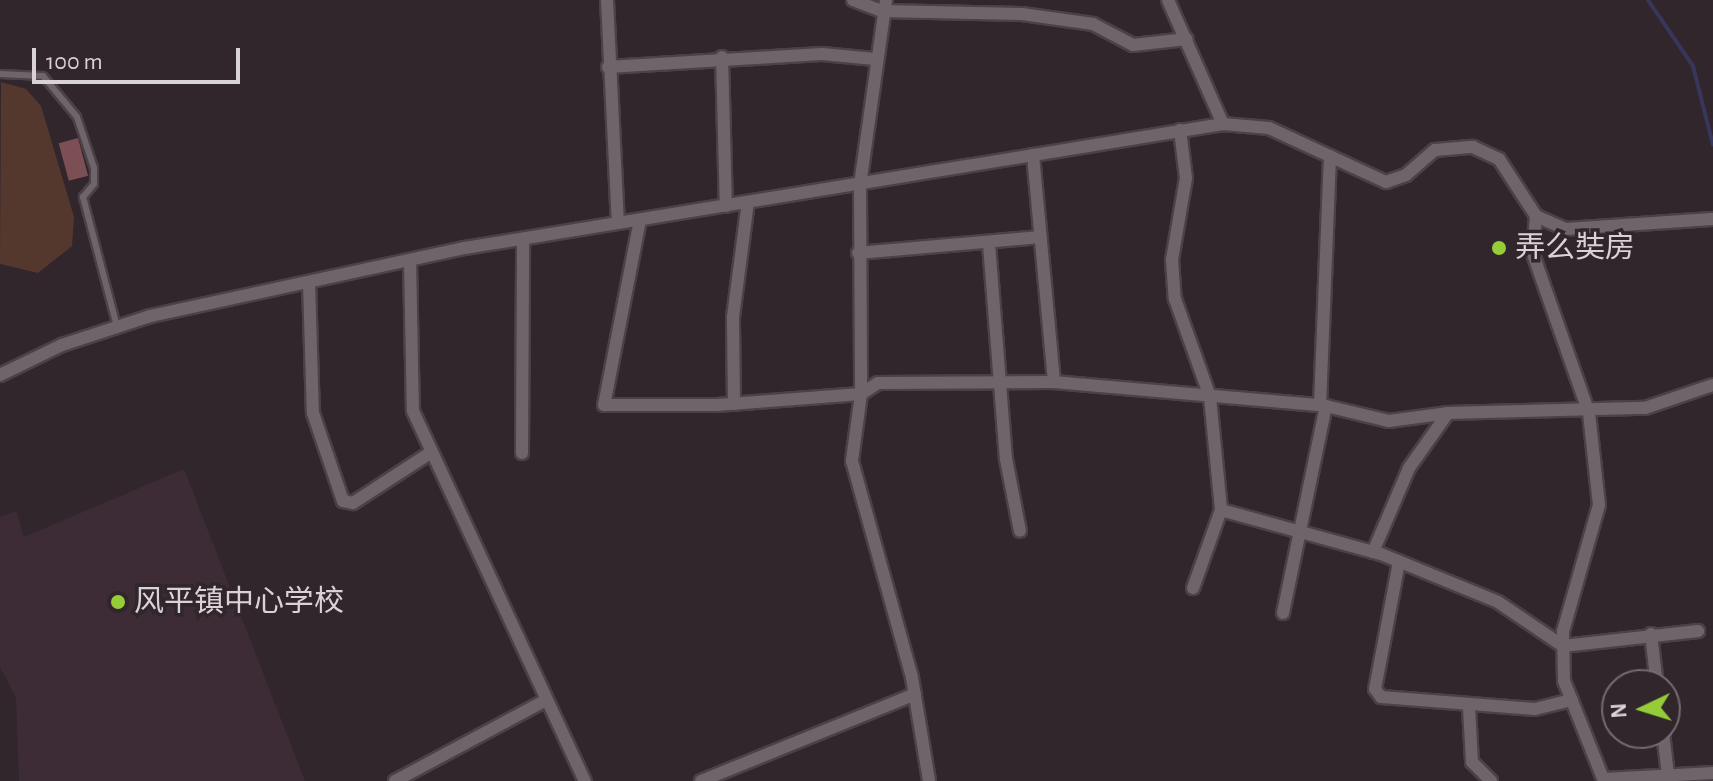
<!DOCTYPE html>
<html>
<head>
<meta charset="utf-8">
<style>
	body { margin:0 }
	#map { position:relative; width:1713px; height:781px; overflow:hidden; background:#30262c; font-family:"Alegreya Sans","Noto Sans SC",sans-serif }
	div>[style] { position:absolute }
	.built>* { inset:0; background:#3d2c36 }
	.green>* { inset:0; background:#55382d }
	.stream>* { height:4px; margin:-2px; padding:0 2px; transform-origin:2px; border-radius:2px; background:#38375b }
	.building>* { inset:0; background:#7c4f54; transform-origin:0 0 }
	.roads { filter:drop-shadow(2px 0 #4a4246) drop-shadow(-2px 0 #4a4246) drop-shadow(0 2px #4a4246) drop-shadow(0 -2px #4a4246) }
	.service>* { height:6px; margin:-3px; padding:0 3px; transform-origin:3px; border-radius:3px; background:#70646b }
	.minor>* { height:12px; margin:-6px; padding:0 6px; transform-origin:6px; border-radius:6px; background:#70646b }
	.dots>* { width:22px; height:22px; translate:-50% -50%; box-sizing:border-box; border:4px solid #30262c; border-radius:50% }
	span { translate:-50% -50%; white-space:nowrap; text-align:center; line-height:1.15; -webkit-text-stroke:7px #30262c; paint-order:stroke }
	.poi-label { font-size:30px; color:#d9d2d6 }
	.left { translate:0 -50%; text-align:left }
	.north { position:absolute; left:1601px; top:669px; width:80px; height:80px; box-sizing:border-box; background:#30262c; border:2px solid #746b70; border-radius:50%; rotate:266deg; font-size:22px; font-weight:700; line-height:32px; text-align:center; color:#d9d2d6 }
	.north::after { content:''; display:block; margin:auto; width:28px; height:36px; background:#97cc39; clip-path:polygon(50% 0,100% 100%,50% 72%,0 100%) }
	.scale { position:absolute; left:32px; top:48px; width:208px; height:36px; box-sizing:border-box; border:4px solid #d9d2d6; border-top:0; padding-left:10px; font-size:24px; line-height:28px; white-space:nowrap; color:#d9d2d6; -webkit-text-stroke:6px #30262c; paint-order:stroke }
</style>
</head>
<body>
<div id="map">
	<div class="built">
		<i style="clip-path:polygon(184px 469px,305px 781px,19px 781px,16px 698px,0 667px,0 517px,16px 511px,24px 537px)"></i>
	</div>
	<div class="green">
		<i style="clip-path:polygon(1px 82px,26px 89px,41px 106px,74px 217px,72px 246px,38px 273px,0 264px)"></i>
	</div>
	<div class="stream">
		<i style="left:1648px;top:0;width:80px;rotate:55.7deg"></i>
		<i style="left:1693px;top:66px;width:81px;rotate:75.8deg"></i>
	</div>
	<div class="building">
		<i style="left:78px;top:138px;width:39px;height:20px;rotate:75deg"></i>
	</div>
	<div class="roads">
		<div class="service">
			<i style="left:0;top:74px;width:43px;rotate:2.7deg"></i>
			<i style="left:43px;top:76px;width:53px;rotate:50.3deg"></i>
			<i style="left:77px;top:117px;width:54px;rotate:71.6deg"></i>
			<i style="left:94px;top:168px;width:16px;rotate:90deg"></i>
			<i style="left:94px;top:184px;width:17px;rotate:130deg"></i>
			<i style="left:83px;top:197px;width:134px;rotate:75.3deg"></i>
		</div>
		<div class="minor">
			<i style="left:607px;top:0;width:223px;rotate:87.2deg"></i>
			<i style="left:853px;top:0;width:31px;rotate:21deg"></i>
			<i style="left:882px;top:11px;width:140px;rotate:1.2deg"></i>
			<i style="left:1022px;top:14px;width:72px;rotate:8deg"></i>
			<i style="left:1093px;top:24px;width:45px;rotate:27.7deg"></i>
			<i style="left:1133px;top:45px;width:54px;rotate:-6.3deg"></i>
			<i style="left:886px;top:0;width:186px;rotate:98deg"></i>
			<i style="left:860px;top:184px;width:210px;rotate:89.7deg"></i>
			<i style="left:861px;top:394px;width:68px;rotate:97.7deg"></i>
			<i style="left:852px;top:461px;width:225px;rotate:74.5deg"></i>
			<i style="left:912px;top:678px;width:104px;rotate:80.6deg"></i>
			<i style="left:1168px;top:0;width:136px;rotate:66.1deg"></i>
			<i style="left:722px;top:57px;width:149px;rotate:88.5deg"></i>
			<i style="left:608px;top:67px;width:214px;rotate:-3.5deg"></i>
			<i style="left:822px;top:54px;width:53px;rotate:5.4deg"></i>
			<i style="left:1180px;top:130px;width:48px;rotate:82.9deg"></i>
			<i style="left:1186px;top:178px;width:83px;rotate:99.7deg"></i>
			<i style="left:1172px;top:260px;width:39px;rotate:86deg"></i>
			<i style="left:1175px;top:299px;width:104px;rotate:70.3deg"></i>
			<i style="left:1210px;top:397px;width:114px;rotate:84.4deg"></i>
			<i style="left:1221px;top:510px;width:83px;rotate:109.7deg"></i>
			<i style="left:1033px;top:155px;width:228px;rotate:84.7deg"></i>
			<i style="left:1536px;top:216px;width:38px;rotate:95deg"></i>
			<i style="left:1533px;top:254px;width:169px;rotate:70.6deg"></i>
			<i style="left:1589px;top:413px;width:93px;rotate:83.8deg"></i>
			<i style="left:1599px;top:505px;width:131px;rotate:105.9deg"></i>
			<i style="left:1563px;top:631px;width:50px;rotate:88.9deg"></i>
			<i style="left:1564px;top:681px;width:108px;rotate:68.2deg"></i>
			<i style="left:640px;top:220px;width:188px;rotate:101deg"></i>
			<i style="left:604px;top:405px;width:113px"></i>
			<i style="left:717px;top:405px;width:144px;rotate:-4.4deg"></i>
			<i style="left:861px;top:394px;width:20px;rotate:-33deg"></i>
			<i style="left:878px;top:383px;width:176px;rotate:-0.3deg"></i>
			<i style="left:1054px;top:382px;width:273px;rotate:5deg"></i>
			<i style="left:1326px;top:406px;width:65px;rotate:13.4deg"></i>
			<i style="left:1389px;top:421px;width:60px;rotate:-7.7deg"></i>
			<i style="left:1448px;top:413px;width:197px;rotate:-1.5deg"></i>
			<i style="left:1645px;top:408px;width:72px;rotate:-18.7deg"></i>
			<i style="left:989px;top:244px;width:216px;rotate:85.5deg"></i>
			<i style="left:1006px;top:459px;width:73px;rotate:79deg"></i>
			<i style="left:858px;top:253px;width:183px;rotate:-5deg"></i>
			<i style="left:410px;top:260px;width:151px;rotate:88.9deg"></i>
			<i style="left:413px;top:411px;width:408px;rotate:65.1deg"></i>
			<i style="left:309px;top:282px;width:131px;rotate:88.3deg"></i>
			<i style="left:313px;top:413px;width:93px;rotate:71.2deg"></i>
			<i style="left:343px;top:501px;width:10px;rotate:11deg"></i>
			<i style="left:353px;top:503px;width:92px;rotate:-33deg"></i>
			<i style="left:0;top:375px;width:69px;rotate:-25.8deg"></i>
			<i style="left:62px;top:345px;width:93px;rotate:-18.2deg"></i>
			<i style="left:150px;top:316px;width:322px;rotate:-12.2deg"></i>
			<i style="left:465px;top:248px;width:768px;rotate:-9.29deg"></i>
			<i style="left:1223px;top:124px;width:46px;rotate:5deg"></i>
			<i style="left:1269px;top:128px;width:129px;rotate:24.8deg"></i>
			<i style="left:1386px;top:182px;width:21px;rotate:-19deg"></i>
			<i style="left:1406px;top:175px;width:38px;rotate:-41deg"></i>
			<i style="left:1435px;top:150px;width:38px;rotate:-5deg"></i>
			<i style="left:1473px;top:147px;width:29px;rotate:25deg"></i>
			<i style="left:1499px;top:159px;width:68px;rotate:57deg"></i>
			<i style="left:1536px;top:216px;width:32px;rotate:24deg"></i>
			<i style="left:1565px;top:229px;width:148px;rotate:-3.9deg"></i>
			<i style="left:734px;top:404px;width:87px;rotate:-90.7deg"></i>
			<i style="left:733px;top:317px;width:116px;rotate:-82.6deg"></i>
			<i style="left:1320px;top:405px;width:249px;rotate:-87.7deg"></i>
			<i style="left:522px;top:453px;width:214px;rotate:-89.7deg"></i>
			<i style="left:1221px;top:510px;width:166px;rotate:15.4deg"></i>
			<i style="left:1381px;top:554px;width:126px;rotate:22.3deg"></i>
			<i style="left:1498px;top:602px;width:78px;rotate:34.1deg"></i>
			<i style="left:1563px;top:646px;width:136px;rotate:-6.3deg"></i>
			<i style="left:1373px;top:552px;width:91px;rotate:-66.8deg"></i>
			<i style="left:1409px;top:468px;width:67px;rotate:-54.7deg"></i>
			<i style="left:1399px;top:562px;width:129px;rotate:100.7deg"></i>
			<i style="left:1375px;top:689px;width:10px;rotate:53deg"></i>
			<i style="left:1381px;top:697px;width:154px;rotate:4.5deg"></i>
			<i style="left:1535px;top:709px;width:38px;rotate:-14deg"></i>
			<i style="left:1283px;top:613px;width:211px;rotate:-78.3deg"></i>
			<i style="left:1651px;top:634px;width:51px;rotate:83.3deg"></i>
			<i style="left:1469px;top:708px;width:54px;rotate:86.8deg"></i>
			<i style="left:1472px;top:762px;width:27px;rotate:45deg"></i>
			<i style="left:1663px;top:733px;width:42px;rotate:83.2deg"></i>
			<i style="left:1604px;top:779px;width:109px;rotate:-3.2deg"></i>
			<i style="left:395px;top:781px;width:171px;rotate:-28.2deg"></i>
			<i style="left:701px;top:781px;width:231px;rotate:-22.1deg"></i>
		</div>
	</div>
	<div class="dots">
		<i style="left:1499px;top:248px;background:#97cc39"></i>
		<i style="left:118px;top:602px;background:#97cc39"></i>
	</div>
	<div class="poi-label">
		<span class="left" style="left:1515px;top:248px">弄么奘房</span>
		<span class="left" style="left:134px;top:602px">风平镇中心学校</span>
	</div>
	<div class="north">N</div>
	<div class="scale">100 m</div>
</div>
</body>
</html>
